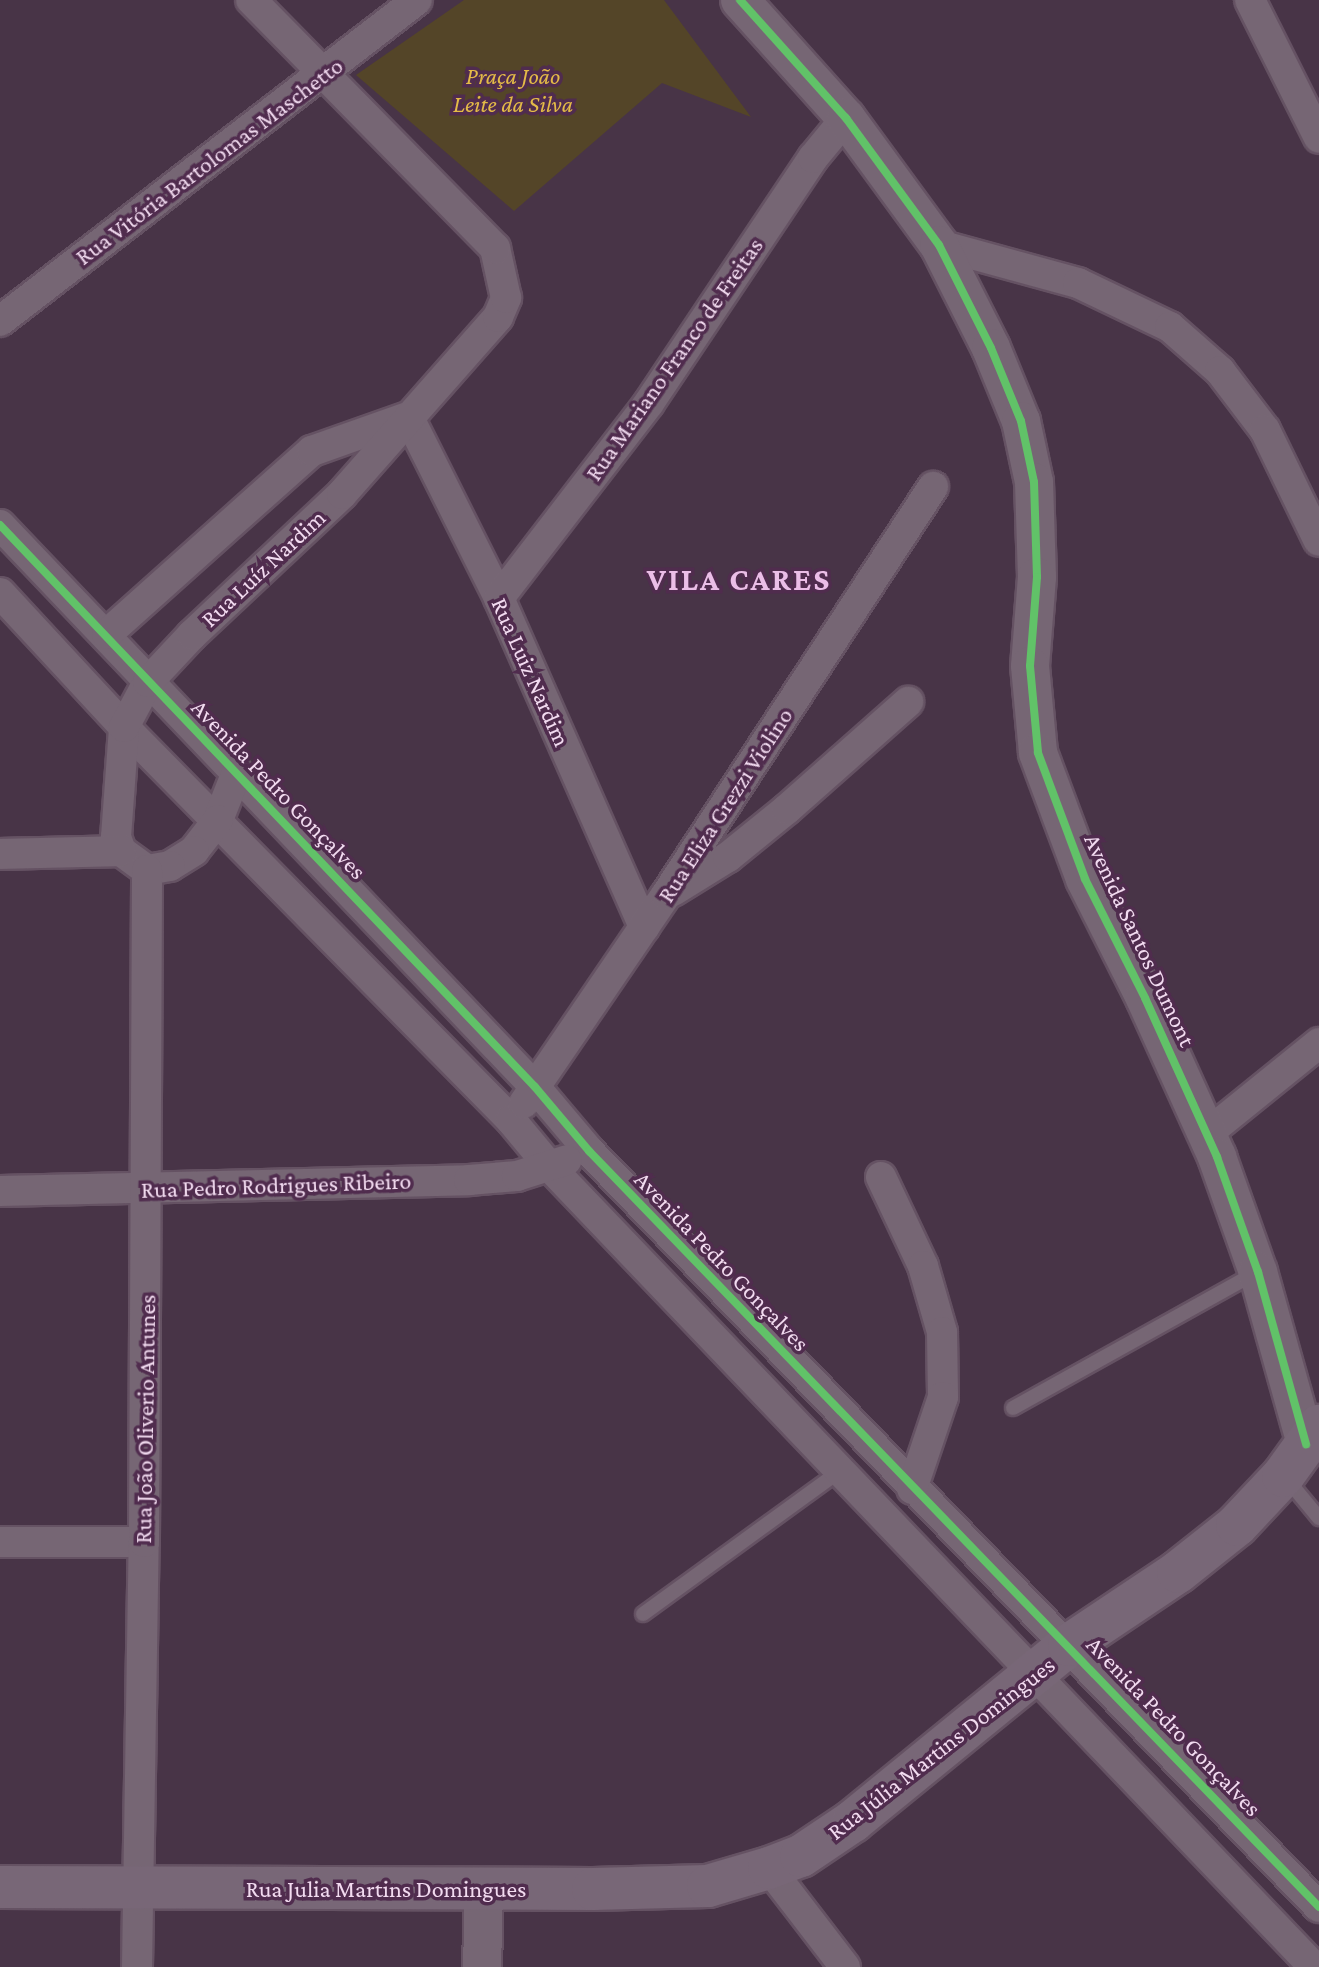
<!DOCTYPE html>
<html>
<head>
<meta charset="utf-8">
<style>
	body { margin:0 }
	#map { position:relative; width:1319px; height:1967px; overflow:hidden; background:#483447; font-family:"Crimson Pro",serif }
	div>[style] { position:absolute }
	.green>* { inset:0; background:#544528 }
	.roads { filter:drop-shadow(2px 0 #655263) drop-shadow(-2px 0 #655263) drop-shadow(0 2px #655263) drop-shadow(0 -2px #655263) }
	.service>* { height:14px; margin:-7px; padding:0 7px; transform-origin:7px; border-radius:7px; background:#766674 }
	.minor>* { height:30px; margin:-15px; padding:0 15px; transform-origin:15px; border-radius:15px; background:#766674 }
	.tertiary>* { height:38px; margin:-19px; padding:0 19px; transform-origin:19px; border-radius:19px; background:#766674 }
	.secondary>* { height:42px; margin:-21px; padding:0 21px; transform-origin:21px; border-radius:21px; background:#786777 }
	.cycleway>* { height:8px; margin:-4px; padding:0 4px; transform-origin:4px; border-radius:4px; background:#61c268 }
	span { translate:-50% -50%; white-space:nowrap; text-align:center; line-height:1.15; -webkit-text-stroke:7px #502c4e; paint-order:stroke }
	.park-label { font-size:24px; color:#e4bb47; font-style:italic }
	.street-label { font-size:24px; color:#f2dbf0 }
	.district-label { font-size:32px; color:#ebbee7; font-weight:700; letter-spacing:2px }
</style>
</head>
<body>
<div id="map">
	<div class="green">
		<i style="clip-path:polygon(464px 0,664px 0,751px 117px,662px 83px,514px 211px,356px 75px)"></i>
	</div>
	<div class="roads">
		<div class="service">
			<i style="left:1013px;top:1408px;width:279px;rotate:-29.1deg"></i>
			<i style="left:1286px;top:1478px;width:52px;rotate:50.5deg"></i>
			<i style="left:643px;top:1614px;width:243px;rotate:-36deg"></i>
		</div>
		<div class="minor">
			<i style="left:1250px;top:0;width:154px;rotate:63.4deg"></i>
			<i style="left:939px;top:245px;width:144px;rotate:15.3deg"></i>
			<i style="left:1078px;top:283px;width:102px;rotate:25.6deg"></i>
			<i style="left:1170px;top:327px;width:67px;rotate:41.3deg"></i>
			<i style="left:1220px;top:371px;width:74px;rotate:52.7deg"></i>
			<i style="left:1265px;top:430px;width:123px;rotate:64.1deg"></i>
			<i style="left:0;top:321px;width:526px;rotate:-37.59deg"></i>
			<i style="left:410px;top:420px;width:199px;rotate:63.4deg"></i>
			<i style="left:499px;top:598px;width:360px;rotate:66.2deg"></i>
			<i style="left:0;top:525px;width:776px;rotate:46.41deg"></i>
			<i style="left:535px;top:1087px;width:84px;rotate:49.8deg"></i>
			<i style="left:589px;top:1151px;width:1051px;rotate:46deg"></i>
			<i style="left:0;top:593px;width:183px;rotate:47.2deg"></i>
			<i style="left:124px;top:727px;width:552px;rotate:45.44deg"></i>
			<i style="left:511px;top:1120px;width:61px;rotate:50.3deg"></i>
			<i style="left:550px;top:1167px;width:1106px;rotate:46.32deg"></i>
			<i style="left:499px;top:598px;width:246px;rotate:-52.4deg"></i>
			<i style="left:649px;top:403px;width:295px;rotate:-56.2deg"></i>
			<i style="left:813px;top:158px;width:52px;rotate:-50.5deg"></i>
			<i style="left:107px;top:634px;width:275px;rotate:-41.8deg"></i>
			<i style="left:312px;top:451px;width:102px;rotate:-19.5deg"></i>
			<i style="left:237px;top:772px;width:52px;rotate:111.6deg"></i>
			<i style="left:218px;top:820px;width:39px;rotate:128deg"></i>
			<i style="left:194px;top:851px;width:28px;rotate:148deg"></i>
			<i style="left:170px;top:866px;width:23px;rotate:170deg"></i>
			<i style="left:147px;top:870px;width:32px;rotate:-144deg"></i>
			<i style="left:121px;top:851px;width:15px;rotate:-110deg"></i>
			<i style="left:116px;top:837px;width:110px;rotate:-85.8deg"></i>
			<i style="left:124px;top:727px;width:51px;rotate:-61.9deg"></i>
			<i style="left:148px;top:682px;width:64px;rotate:-46.9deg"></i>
			<i style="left:192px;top:635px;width:206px;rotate:-43.2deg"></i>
			<i style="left:342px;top:494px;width:236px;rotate:-48.6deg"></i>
			<i style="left:498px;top:317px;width:21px;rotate:-67deg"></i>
			<i style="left:506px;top:298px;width:51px;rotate:-102.4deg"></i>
			<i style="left:495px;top:248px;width:348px;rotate:-134.5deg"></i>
			<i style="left:0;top:854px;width:121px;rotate:-1.4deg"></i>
			<i style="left:673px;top:891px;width:65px;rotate:-31.7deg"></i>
			<i style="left:728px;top:857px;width:76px;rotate:-39.1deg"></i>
			<i style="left:787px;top:809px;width:162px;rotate:-41.5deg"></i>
			<i style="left:524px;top:1103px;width:252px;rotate:-55.7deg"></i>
			<i style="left:666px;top:895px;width:488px;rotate:-56.8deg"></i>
			<i style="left:1208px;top:1133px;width:143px;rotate:-39deg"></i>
			<i style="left:881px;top:1177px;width:98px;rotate:64.7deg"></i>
			<i style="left:923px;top:1266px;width:69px;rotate:73.9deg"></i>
			<i style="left:942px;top:1332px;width:65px;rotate:89.1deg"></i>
			<i style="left:943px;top:1397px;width:97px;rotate:108.6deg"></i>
			<i style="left:0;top:1191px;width:469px;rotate:-1.3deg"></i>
			<i style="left:469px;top:1180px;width:48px;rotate:-4.8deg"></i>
			<i style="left:517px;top:1176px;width:52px;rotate:-17.7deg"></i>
			<i style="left:0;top:1542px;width:144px"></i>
			<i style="left:769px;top:1868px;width:125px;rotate:52.5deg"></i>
			<i style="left:137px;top:1967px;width:425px;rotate:-89.1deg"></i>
			<i style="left:144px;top:1542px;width:672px;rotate:-89.74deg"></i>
		</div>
		<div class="tertiary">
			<i style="left:740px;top:0;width:159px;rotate:48.1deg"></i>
			<i style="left:846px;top:118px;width:157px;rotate:53.8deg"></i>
			<i style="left:939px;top:245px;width:115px;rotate:63.2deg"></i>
			<i style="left:991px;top:348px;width:79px;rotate:67.7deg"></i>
			<i style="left:1021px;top:421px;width:62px;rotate:78deg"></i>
			<i style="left:1034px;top:482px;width:95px;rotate:88.2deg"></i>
			<i style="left:1037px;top:577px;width:89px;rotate:94.5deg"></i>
			<i style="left:1030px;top:666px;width:87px;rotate:84.7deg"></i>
			<i style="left:1038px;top:753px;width:134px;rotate:69.5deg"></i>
			<i style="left:1085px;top:879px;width:133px;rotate:63.2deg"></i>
			<i style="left:1145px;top:998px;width:175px;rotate:65.6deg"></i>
			<i style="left:1217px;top:1157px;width:122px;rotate:70.4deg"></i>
			<i style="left:1258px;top:1272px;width:179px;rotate:74.4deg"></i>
			<i style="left:482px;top:1967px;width:77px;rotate:-88.5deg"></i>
		</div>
		<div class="secondary">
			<i style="left:0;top:1887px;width:593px;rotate:0.19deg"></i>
			<i style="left:593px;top:1889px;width:115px;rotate:-1.5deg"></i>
			<i style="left:708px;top:1886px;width:64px;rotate:-16.4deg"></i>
			<i style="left:769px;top:1868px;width:34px;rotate:-21deg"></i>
			<i style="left:801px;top:1856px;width:63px;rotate:-33.9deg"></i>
			<i style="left:853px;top:1821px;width:279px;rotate:-39.2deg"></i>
			<i style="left:1069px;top:1645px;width:131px;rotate:-33.8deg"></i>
			<i style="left:1178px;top:1572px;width:75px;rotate:-38.5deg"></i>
			<i style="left:1237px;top:1525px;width:67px;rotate:-46.8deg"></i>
			<i style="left:1283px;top:1476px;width:62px;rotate:-54.2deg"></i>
		</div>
	</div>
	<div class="cycleway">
		<i style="left:740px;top:0;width:159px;rotate:48.1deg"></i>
		<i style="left:846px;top:118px;width:157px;rotate:53.8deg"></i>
		<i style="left:939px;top:245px;width:115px;rotate:63.2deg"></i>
		<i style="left:991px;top:348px;width:79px;rotate:67.7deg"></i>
		<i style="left:1021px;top:421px;width:62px;rotate:78deg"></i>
		<i style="left:1034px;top:482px;width:95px;rotate:88.2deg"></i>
		<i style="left:1037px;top:577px;width:89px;rotate:94.5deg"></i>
		<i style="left:1030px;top:666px;width:87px;rotate:84.7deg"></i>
		<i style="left:1038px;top:753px;width:134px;rotate:69.5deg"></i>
		<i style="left:1085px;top:879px;width:133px;rotate:63.2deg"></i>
		<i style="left:1145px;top:998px;width:175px;rotate:65.6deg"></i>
		<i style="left:1217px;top:1157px;width:122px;rotate:70.4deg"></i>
		<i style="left:1258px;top:1272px;width:179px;rotate:74.4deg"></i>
		<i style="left:0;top:525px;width:776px;rotate:46.41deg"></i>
		<i style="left:535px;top:1087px;width:84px;rotate:49.8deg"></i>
		<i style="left:589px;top:1151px;width:1051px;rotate:46deg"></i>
	</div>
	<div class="park-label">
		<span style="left:513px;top:90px">Praça João<br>Leite da Silva</span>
	</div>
	<div class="street-label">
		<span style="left:209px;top:161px;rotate:-37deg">Rua Vitória Bartolomas Maschetto</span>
		<span style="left:674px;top:359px;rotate:-55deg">Rua Mariano Franco de Freitas</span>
		<span style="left:263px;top:568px;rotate:-43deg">Rua Luíz Nardim</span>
		<span style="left:531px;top:672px;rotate:66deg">Rua Luiz Nardim</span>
		<span style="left:279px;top:789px;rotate:46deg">Avenida Pedro Gonçalves</span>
		<span style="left:725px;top:805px;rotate:-57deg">Rua Eliza Grezzi Violino</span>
		<span style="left:1140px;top:940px;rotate:65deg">Avenida Santos Dumont</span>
		<span style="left:276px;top:1185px;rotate:-2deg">Rua Pedro Rodrigues Ribeiro</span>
		<span style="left:722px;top:1261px;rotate:46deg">Avenida Pedro Gonçalves</span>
		<span style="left:145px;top:1419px;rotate:-89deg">Rua João Oliverio Antunes</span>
		<span style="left:1174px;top:1726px;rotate:46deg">Avenida Pedro Gonçalves</span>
		<span style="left:941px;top:1748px;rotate:-38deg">Rua Júlia Martins Domingues</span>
		<span style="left:386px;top:1889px">Rua Julia Martins Domingues</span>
	</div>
	<div class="district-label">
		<span style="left:739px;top:579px">VILA CARES</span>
	</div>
</div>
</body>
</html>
